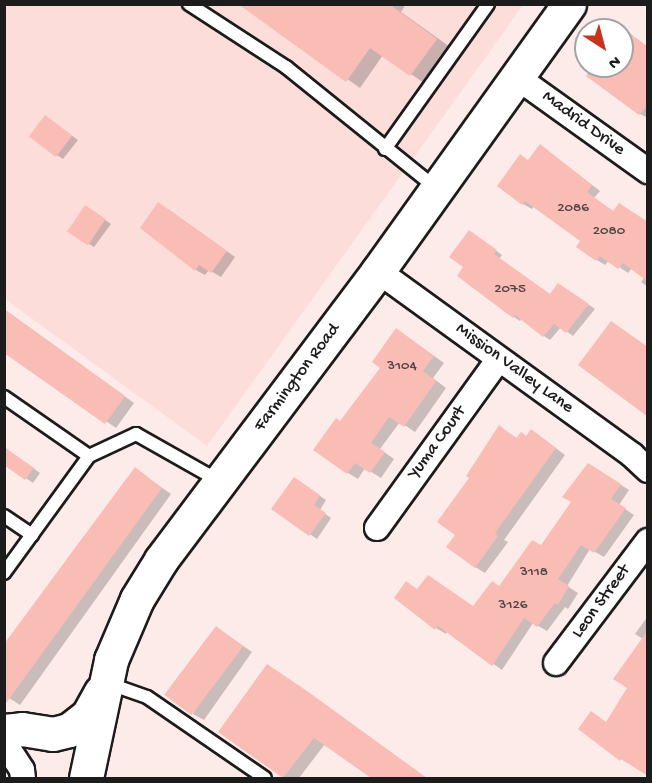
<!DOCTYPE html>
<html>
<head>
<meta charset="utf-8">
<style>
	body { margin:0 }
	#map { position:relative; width:652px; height:783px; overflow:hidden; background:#fdebe9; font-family:"Gochi Hand",sans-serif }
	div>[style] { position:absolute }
	.built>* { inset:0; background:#fcddda }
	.shadow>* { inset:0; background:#0003 }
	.building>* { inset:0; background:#f9bdb6; transform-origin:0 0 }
	.roads { filter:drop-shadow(2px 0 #1c1c1c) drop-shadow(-2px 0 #1c1c1c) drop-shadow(0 2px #1c1c1c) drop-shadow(0 -2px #1c1c1c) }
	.service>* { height:12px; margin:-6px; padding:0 6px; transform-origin:6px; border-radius:6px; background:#fff }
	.minor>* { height:24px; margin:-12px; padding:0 12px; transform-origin:12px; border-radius:12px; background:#fff }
	.secondary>* { height:33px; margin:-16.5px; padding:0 16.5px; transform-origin:16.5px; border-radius:16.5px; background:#fff }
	span { translate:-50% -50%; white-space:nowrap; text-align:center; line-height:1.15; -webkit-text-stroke:5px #fff; paint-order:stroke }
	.number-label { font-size:15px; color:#534442 }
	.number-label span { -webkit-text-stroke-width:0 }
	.street-label { font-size:18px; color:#1c1c1c }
	.frame { position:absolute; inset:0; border:6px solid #1c1c1c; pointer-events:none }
	.north { position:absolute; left:574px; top:18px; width:60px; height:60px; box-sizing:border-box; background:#fff; border:2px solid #a4a4a4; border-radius:50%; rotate:144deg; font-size:16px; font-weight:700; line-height:24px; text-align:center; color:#1c1c1c }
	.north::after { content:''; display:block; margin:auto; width:21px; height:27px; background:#c8321e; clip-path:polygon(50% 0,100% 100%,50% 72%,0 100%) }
</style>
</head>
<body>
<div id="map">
	<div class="built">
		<i style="clip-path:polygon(5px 5px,523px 5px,207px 446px,5px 299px)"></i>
	</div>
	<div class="shadow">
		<i style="clip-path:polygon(241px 4px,406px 4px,401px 12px,450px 47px,424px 83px,383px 55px,360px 88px)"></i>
		<i style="clip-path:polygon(618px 26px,648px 47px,648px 118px,640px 114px,595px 66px,622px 66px,622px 30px,616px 30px)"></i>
		<i style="clip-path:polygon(52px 121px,78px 140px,63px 159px,57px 155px)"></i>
		<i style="clip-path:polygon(541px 146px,600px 191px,594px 198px,614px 212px,648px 224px,648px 287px,641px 282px,644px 278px,632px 268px,628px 273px,609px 260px,605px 265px,597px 260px,578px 247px,582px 241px,534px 206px,532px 209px,523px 204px,499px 185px,529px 161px)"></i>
		<i style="clip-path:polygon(168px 209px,235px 257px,221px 277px,209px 270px,205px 275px,196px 270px)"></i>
		<i style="clip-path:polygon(92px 211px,111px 224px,94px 247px,69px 231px)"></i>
		<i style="clip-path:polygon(476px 236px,502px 255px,499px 259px,550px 296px,566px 289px,595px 309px,573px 336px,561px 327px,550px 340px,544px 336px,522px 319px,520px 321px,514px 317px,465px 266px)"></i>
		<i style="clip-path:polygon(4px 309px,134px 403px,116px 428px,4px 351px)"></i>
		<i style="clip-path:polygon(406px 336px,444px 363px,433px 378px,446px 388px,415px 432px,400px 422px,380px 449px,394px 459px,381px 478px,365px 468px,358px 479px,348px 473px,341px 423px)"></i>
		<i style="clip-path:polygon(500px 427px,518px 439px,541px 437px,565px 455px,504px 540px,508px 542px,485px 573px,475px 567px,457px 535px,471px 477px)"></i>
		<i style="clip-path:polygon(4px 447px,40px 473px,33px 483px,4px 463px)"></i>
		<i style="clip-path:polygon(135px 469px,171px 494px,20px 705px,4px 695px,67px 559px)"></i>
		<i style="clip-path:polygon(598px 470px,629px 490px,619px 505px,634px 515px,604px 557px,590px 549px,567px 586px,578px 593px,568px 609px,565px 607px,547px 631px,533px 623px,502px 670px,447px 631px,446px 634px,436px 628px,396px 598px,418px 590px,474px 607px,500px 587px,541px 547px)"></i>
		<i style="clip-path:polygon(301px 483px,326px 500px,320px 510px,331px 518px,317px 539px,273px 509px)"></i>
		<i style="clip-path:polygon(648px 616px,648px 775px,621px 759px,580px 729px,592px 712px,607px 723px,629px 688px,643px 639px,635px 634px)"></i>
		<i style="clip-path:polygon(226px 634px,252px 652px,204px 720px,193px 714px)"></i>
		<i style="clip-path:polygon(278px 672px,426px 778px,373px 778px,325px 744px,299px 778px,285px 778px,220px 732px)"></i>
	</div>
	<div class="building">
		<i style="clip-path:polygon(238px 4px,389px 4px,437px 39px,410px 76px,370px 48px,346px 82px)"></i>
		<i style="clip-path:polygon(622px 27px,648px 47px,648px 105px,639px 115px,586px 76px,593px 66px,622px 66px)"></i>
		<i style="left:45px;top:115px;width:34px;height:27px;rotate:37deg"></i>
		<i style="clip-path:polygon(540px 144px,592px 185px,587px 192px,613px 211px,619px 203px,648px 222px,648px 282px,623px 263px,618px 269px,600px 256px,596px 261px,576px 247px,580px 241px,525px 201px,522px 205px,497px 186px,520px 154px,528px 160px)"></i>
		<i style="clip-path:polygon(158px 202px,227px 251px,211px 273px,199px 265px,195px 271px,140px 228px)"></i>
		<i style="left:85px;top:205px;width:25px;height:32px;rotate:34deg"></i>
		<i style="clip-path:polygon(469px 230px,497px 250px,494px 254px,550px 294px,558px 283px,589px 304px,566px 333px,554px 324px,543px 337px,515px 315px,513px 318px,457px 276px,463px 267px,449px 257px)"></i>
		<i style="clip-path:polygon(4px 309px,125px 396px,105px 424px,4px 353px)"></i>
		<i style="clip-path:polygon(611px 321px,648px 347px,648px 417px,578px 365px)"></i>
		<i style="clip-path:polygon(396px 328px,434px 356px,423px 371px,436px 381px,404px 427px,389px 417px,371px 443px,385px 452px,370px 473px,355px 463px,347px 474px,313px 450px,336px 418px,340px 421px,380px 368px,372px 362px)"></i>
		<i style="clip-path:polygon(499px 425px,516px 438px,521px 432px,526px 436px,531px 429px,556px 448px,495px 533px,498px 536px,475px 568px,446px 547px,455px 535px,437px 522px,469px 478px,466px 476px)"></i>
		<i style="clip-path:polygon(4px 447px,34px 468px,25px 480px,4px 465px)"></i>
		<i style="clip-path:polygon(588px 463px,621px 484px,611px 499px,626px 508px,594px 553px,581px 545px,558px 579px,569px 586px,558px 605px,555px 603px,537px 627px,524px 618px,492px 666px,438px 626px,435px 630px,394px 598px,406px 581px,417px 589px,428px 575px,473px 606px,492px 581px,499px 586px,532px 540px,541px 545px,571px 502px,562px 497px)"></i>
		<i style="clip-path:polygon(135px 467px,162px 488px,4px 706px,4px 644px)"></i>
		<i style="clip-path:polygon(294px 477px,320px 495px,314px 505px,326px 513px,309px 536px,271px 509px)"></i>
		<i style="left:216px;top:626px;width:34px;height:86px;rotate:37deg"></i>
		<i style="clip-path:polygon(648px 630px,648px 776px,621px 759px,620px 761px,578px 729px,591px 711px,606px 722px,627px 688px,613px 679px)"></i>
		<i style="clip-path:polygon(267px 664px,307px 691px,427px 778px,371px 778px,314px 738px,283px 778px,218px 732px)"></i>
	</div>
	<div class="roads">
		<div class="service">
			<i style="left:189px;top:4px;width:116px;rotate:33deg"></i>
			<i style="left:286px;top:67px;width:193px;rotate:38.9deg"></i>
			<i style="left:385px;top:149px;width:178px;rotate:-54.6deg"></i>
			<i style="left:4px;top:397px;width:103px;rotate:34.8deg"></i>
			<i style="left:4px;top:516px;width:34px;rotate:34deg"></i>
			<i style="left:4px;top:573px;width:145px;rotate:-54deg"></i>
			<i style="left:89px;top:456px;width:52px;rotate:-25.1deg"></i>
			<i style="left:136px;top:434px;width:95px;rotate:29.5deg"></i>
			<i style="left:107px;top:683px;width:42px;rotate:19.3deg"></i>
			<i style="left:147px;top:697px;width:143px;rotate:34.5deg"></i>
		</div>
		<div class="minor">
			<i style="left:518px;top:78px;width:160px;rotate:35.6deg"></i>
			<i style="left:378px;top:271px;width:314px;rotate:35.9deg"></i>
			<i style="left:632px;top:455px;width:22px;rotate:43deg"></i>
			<i style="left:377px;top:528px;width:208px;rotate:-54.2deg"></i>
			<i style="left:556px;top:663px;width:153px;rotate:-53deg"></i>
			<i style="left:4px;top:742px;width:33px;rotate:57deg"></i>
			<i style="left:22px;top:770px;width:8px;rotate:83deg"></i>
		</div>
		<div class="secondary">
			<i style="left:4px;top:731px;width:18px;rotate:-6deg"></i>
			<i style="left:22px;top:729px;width:31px;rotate:9deg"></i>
			<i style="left:53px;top:734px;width:16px;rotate:-14deg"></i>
			<i style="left:69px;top:730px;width:24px;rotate:-38deg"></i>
			<i style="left:88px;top:715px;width:26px;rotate:-61deg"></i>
			<i style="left:86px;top:778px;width:121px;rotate:-78deg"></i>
			<i style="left:111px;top:660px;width:66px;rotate:-66.9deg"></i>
			<i style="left:137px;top:599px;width:46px;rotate:-58.4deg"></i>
			<i style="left:161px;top:560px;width:361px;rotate:-53.1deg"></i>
			<i style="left:378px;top:271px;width:328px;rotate:-54.4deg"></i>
		</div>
	</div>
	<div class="number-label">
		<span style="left:573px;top:209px">2086</span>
		<span style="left:609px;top:232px">2080</span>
		<span style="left:510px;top:290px">2075</span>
		<span style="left:402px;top:367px">3104</span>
		<span style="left:534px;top:573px">3118</span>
		<span style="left:513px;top:606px">3126</span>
	</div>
	<div class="street-label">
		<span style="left:583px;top:124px;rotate:36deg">Madrid Drive</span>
		<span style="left:514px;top:369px;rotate:36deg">Mission Valley Lane</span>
		<span style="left:298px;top:378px;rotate:-53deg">Farmington Road</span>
		<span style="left:438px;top:443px;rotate:-54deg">Yuma Court</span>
		<span style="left:602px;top:602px;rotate:-54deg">Leon Street</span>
	</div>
	<div class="frame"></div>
	<div class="north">N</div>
</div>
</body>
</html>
